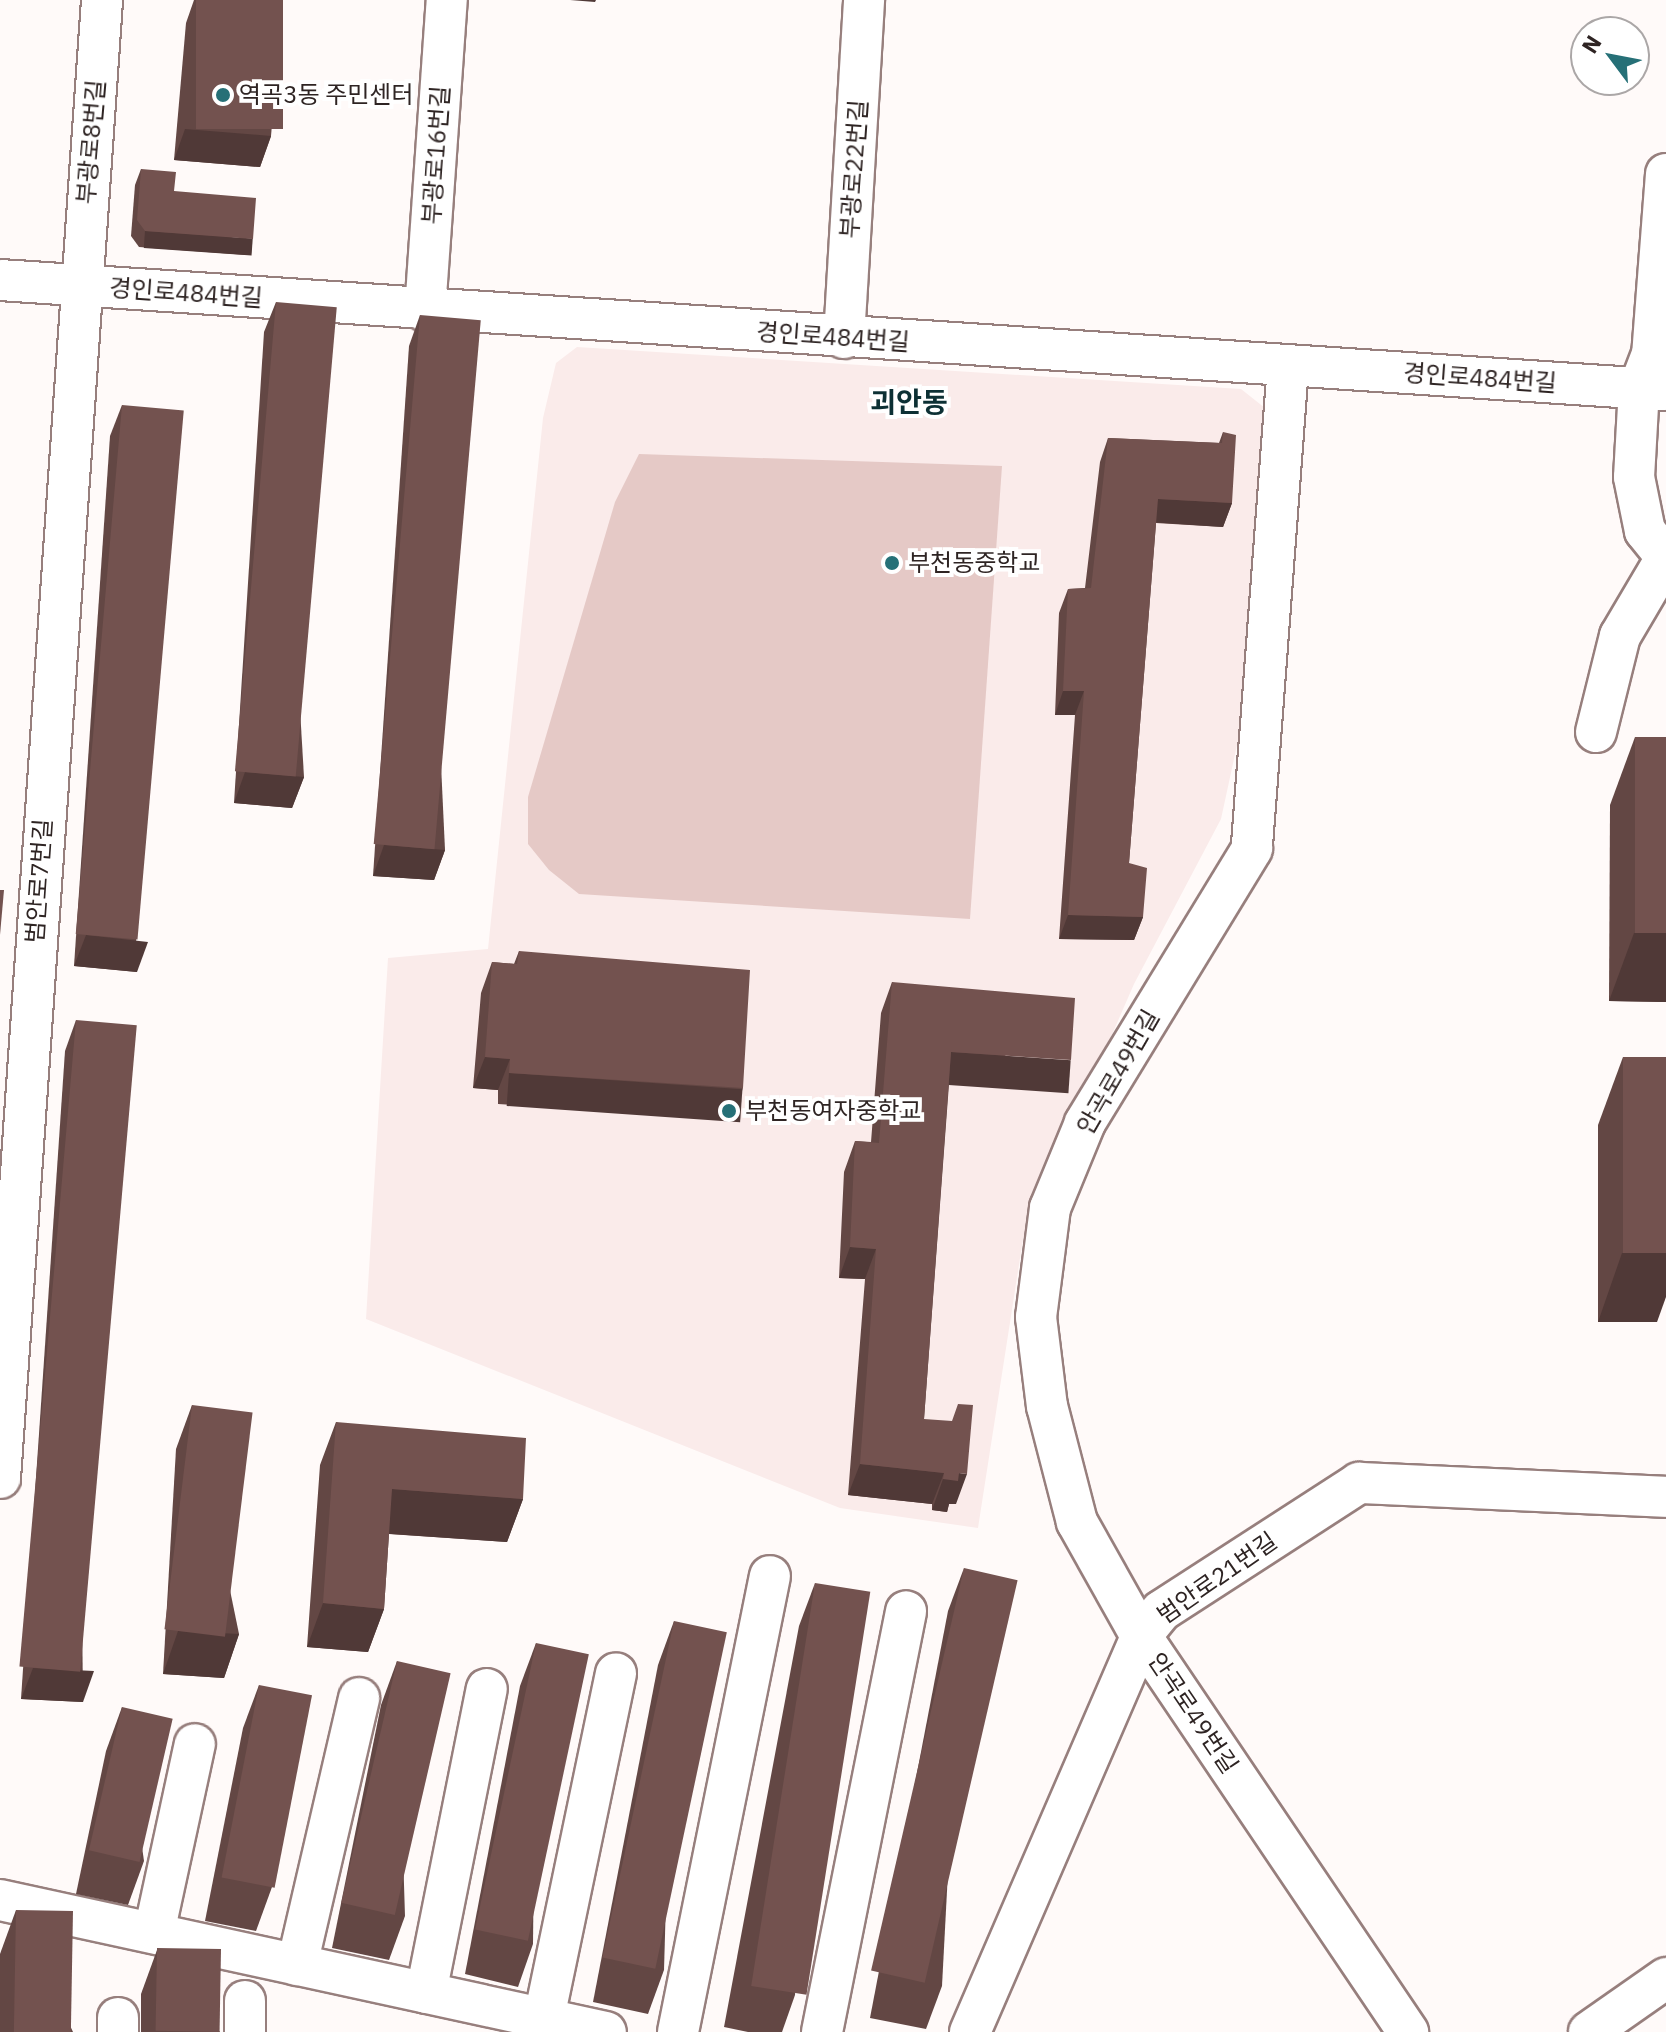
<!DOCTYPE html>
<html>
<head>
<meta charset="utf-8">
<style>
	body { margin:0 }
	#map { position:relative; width:1666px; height:2032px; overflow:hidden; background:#fffaf9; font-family:"IBM Plex Sans","Noto Sans KR",sans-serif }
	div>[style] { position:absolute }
	.built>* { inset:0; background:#faebea }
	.green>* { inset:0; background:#e5c9c6 }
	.roads { filter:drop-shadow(2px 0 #977f7d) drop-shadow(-2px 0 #977f7d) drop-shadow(0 2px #977f7d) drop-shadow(0 -2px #977f7d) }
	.minor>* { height:40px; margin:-20px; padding:0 20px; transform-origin:20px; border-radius:20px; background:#fff }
	.wall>* { inset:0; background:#634744 }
	.shaded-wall>* { inset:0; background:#503937; transform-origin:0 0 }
	.building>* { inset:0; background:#73524f; transform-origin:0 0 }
	.dots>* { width:22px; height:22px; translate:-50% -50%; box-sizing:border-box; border:4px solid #fff; border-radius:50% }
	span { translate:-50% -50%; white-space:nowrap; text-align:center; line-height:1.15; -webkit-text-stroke:8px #fff; paint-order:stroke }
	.poi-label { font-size:24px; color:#2e2423 }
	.left { translate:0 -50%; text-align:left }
	.street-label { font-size:24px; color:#2e2423 }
	.quarter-label { font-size:28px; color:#0d3034; font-weight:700 }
	.north { position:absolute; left:1570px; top:16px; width:80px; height:80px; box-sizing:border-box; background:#fff; border:2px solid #aba7a7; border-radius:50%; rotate:302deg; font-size:22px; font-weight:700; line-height:32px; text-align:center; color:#2e2423 }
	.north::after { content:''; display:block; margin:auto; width:28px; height:36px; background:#267077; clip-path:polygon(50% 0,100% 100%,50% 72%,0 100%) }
</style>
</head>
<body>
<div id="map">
	<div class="built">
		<i style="clip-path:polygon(577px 347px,1241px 389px,1265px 408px,1245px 708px,1221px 819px,1134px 984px,1023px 1239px,978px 1528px,840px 1508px,366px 1319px,388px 958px,488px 949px,543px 418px,556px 363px)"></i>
	</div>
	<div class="green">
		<i style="clip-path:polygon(639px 454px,1002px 466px,970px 919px,579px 894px,549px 870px,528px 844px,528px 797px,615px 502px)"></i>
	</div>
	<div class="roads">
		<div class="minor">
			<i style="left:1666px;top:174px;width:181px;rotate:94.4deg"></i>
			<i style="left:1652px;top:354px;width:36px;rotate:111deg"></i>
			<i style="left:1639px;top:388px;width:89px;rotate:93.2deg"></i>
			<i style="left:1634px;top:477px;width:55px;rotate:78.5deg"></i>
			<i style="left:1645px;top:531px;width:33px;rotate:51deg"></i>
			<i style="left:0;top:280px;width:1670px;rotate:3.78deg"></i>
			<i style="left:425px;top:311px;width:312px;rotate:-86deg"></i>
			<i style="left:844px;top:338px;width:339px;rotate:-86.6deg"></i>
			<i style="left:1288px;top:366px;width:484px;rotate:94.3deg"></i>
			<i style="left:1252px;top:849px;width:321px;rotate:121.4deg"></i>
			<i style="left:1085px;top:1123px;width:92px;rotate:112.4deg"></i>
			<i style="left:1050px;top:1208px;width:110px;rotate:97.3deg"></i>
			<i style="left:1036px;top:1317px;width:90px;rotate:83deg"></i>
			<i style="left:1047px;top:1406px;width:120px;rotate:75.5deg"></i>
			<i style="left:1077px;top:1522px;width:131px;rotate:60.7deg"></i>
			<i style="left:1141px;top:1636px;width:478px;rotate:56deg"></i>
			<i style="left:1596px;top:732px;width:99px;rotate:-76deg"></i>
			<i style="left:1620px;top:636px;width:91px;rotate:-59.5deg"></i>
			<i style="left:0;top:1478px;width:1482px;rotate:-86.05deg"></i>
			<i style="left:0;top:1900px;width:620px;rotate:12.29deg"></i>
			<i style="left:154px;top:1933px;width:193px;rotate:-77.8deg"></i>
			<i style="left:297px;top:1965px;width:274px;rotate:-76.9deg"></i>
			<i style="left:426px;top:1993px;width:310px;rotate:-78.7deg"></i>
			<i style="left:245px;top:2001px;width:31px;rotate:90deg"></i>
			<i style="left:118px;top:2018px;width:14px;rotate:90deg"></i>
			<i style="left:544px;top:2018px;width:352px;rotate:-78.2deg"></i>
			<i style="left:678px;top:2032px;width:465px;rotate:-78.6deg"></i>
			<i style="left:822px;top:2032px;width:429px;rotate:-78.7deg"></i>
			<i style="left:970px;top:2032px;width:431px;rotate:-66.6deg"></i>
			<i style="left:1141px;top:1636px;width:32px;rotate:-51deg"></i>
			<i style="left:1161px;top:1611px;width:236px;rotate:-32.9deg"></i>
			<i style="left:1359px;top:1483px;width:307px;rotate:2.6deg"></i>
			<i style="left:1589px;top:2032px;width:94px;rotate:-35deg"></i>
		</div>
	</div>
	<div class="wall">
		<i style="clip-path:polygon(194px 0,283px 0,271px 136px,260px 167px,174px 160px,186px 23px)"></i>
		<i style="clip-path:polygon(141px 169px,174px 191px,247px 255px,139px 247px,131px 236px,135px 185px)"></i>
		<i style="clip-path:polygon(276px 302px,304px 777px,292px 808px,234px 803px,264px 332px)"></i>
		<i style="clip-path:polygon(420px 315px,445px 850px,434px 880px,373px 876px,409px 346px)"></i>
		<i style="clip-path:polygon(122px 405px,137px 972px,74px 966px,110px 436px)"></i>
		<i style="clip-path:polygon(1223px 432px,1232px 503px,1223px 527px,1156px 523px,1129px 863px,1143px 917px,1134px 940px,1059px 939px,1075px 715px,1055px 715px,1059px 613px,1068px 589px,1085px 588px,1100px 462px,1108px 438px,1219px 443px)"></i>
		<i style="clip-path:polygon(1635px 737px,1666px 1002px,1609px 1001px,1610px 805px)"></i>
		<i style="clip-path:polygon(519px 951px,743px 1088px,732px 1119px,498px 1104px,498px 1090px,473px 1088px,481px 993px,492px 962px,514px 964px)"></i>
		<i style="clip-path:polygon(892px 982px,1060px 1091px,949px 1084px,924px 1419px,956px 1504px,949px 1504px,947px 1512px,932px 1510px,932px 1504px,848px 1495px,865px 1279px,839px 1278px,844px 1172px,855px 1141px,871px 1142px,881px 1013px)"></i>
		<i style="clip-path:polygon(76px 1020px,83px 1702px,21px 1699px,65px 1051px)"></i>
		<i style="clip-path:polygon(1623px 1057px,1657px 1322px,1598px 1322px,1598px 1125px)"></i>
		<i style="clip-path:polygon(192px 1405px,239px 1634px,224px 1678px,163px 1674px,176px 1449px)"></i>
		<i style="clip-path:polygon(336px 1422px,523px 1499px,507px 1542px,389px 1534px,384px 1609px,368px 1652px,307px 1647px,320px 1465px)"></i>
		<i style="clip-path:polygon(964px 1568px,942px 1986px,926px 2029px,870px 2018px,948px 1611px)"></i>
		<i style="clip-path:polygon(815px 1583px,795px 1995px,782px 2032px,748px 2032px,724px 2027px,799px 1626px)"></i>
		<i style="clip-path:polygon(674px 1621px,664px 1970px,648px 2014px,593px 2002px,658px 1665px)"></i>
		<i style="clip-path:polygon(536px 1643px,533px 1944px,518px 1987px,465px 1974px,520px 1686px)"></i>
		<i style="clip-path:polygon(397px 1661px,405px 1916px,389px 1960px,332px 1948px,381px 1705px)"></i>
		<i style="clip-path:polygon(259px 1685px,272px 1887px,256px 1931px,205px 1921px,243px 1728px)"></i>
		<i style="clip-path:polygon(122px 1707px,144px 1861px,128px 1905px,76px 1894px,106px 1751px)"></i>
		<i style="clip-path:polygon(16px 1910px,73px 2032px,0 2032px,0 1954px)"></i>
		<i style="clip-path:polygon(157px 1950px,220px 2032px,141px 2032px,141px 1994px)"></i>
	</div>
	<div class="shaded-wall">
		<i style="clip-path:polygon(570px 0,596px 0,595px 2px)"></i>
		<i style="clip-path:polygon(185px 129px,271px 136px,260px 167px,174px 160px)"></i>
		<i style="left:145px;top:231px;width:108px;height:17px;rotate:4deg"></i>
		<i style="clip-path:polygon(1158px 499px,1232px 503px,1223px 527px,1149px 522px)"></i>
		<i style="clip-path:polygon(1063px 691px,1084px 691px,1075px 715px,1055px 715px)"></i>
		<i style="clip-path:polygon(245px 772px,304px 777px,292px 808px,234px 803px)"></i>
		<i style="clip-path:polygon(384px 845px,445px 850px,434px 880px,373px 876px)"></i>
		<i style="clip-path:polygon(1068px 915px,1143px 917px,1134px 940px,1059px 939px)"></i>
		<i style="clip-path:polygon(1634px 933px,1666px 933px,1666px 1002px,1609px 1001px)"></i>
		<i style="clip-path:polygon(86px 935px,148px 942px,137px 972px,74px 966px)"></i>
		<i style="left:951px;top:1052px;width:120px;height:33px;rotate:4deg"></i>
		<i style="clip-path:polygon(485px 1057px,510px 1059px,498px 1090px,473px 1088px)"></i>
		<i style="left:509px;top:1073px;width:234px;height:33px;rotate:4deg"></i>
		<i style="clip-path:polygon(850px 1247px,876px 1249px,865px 1279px,839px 1278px)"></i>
		<i style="clip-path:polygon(1622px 1253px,1666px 1253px,1666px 1297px,1657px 1322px,1598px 1322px)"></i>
		<i style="clip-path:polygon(860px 1464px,944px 1473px,932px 1504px,848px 1495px)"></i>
		<i style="clip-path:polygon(959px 1473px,967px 1474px,956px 1504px,949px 1504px,947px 1512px,932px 1510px,943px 1479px)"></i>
		<i style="clip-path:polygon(392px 1489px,523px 1499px,507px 1542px,377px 1533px)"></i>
		<i style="clip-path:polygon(323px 1603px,384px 1609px,368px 1652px,307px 1647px)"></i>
		<i style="clip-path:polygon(178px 1631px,239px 1634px,224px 1678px,163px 1674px)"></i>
		<i style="clip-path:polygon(33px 1668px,94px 1671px,83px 1702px,21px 1699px)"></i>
	</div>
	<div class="building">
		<i style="left:196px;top:0;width:87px;height:129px"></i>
		<i style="clip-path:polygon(141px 169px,176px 172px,174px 191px,256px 198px,253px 239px,145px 231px,137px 220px)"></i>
		<i style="left:276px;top:302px;width:61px;height:471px;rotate:5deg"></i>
		<i style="left:420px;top:315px;width:61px;height:531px;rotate:5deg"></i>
		<i style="left:122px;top:405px;width:62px;height:531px;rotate:5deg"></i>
		<i style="clip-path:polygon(1223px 432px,1236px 435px,1232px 503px,1158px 499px,1129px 863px,1147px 868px,1143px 917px,1068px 915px,1084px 691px,1063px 691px,1068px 589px,1091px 588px,1108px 438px,1222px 443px)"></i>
		<i style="left:1635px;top:737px;width:31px;height:196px"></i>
		<i style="clip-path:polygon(0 890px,4px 890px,0 935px)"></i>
		<i style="clip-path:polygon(519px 951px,750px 970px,743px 1088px,509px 1073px,510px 1059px,485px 1057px,492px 962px,517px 964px)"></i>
		<i style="clip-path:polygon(892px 982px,1075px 998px,1071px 1060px,951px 1052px,924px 1419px,952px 1421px,958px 1404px,973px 1405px,967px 1474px,959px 1473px,958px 1481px,943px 1479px,944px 1473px,860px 1464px,876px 1249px,850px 1247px,855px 1141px,879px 1143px)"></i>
		<i style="left:76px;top:1020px;width:61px;height:649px;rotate:5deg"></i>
		<i style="left:1623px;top:1057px;width:43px;height:196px"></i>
		<i style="left:192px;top:1405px;width:61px;height:226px;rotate:7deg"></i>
		<i style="clip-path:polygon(336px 1422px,526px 1438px,523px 1499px,392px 1489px,384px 1609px,323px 1603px)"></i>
		<i style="left:964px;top:1568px;width:55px;height:413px;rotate:13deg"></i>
		<i style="left:815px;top:1583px;width:56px;height:408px;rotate:9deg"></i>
		<i style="left:674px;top:1621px;width:54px;height:344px;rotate:12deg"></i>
		<i style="left:536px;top:1643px;width:54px;height:293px;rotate:12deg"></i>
		<i style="left:397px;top:1661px;width:55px;height:248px;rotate:13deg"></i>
		<i style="left:259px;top:1685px;width:54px;height:196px;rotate:11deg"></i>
		<i style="left:122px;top:1707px;width:52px;height:147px;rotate:13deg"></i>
		<i style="left:16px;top:1910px;width:57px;height:122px;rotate:1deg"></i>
		<i style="left:221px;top:1949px;width:83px;height:64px;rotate:91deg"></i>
	</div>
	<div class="dots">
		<i style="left:223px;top:95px;background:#267077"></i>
		<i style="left:892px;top:563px;background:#267077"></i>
		<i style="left:729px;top:1111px;background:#267077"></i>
	</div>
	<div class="poi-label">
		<span class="left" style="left:239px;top:95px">역곡3동 주민센터</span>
		<span class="left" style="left:908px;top:563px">부천동중학교</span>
		<span class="left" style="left:745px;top:1111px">부천동여자중학교</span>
	</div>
	<div class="street-label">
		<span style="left:91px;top:142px;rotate:-85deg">부광로8번길</span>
		<span style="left:436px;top:155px;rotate:-86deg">부광로16번길</span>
		<span style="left:854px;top:169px;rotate:-86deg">부광로22번길</span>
		<span style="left:186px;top:293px;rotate:4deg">경인로484번길</span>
		<span style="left:833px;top:337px;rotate:4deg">경인로484번길</span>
		<span style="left:1480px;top:378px;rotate:4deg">경인로484번길</span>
		<span style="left:39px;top:881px;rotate:-86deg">범안로7번길</span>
		<span style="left:1118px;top:1072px;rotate:-60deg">안곡로49번길</span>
		<span style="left:1217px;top:1578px;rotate:-35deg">범안로21번길</span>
		<span style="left:1193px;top:1713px;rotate:56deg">안곡로49번길</span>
	</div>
	<div class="quarter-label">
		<span style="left:909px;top:402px">괴안동</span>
	</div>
	<div class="north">N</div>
</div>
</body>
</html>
